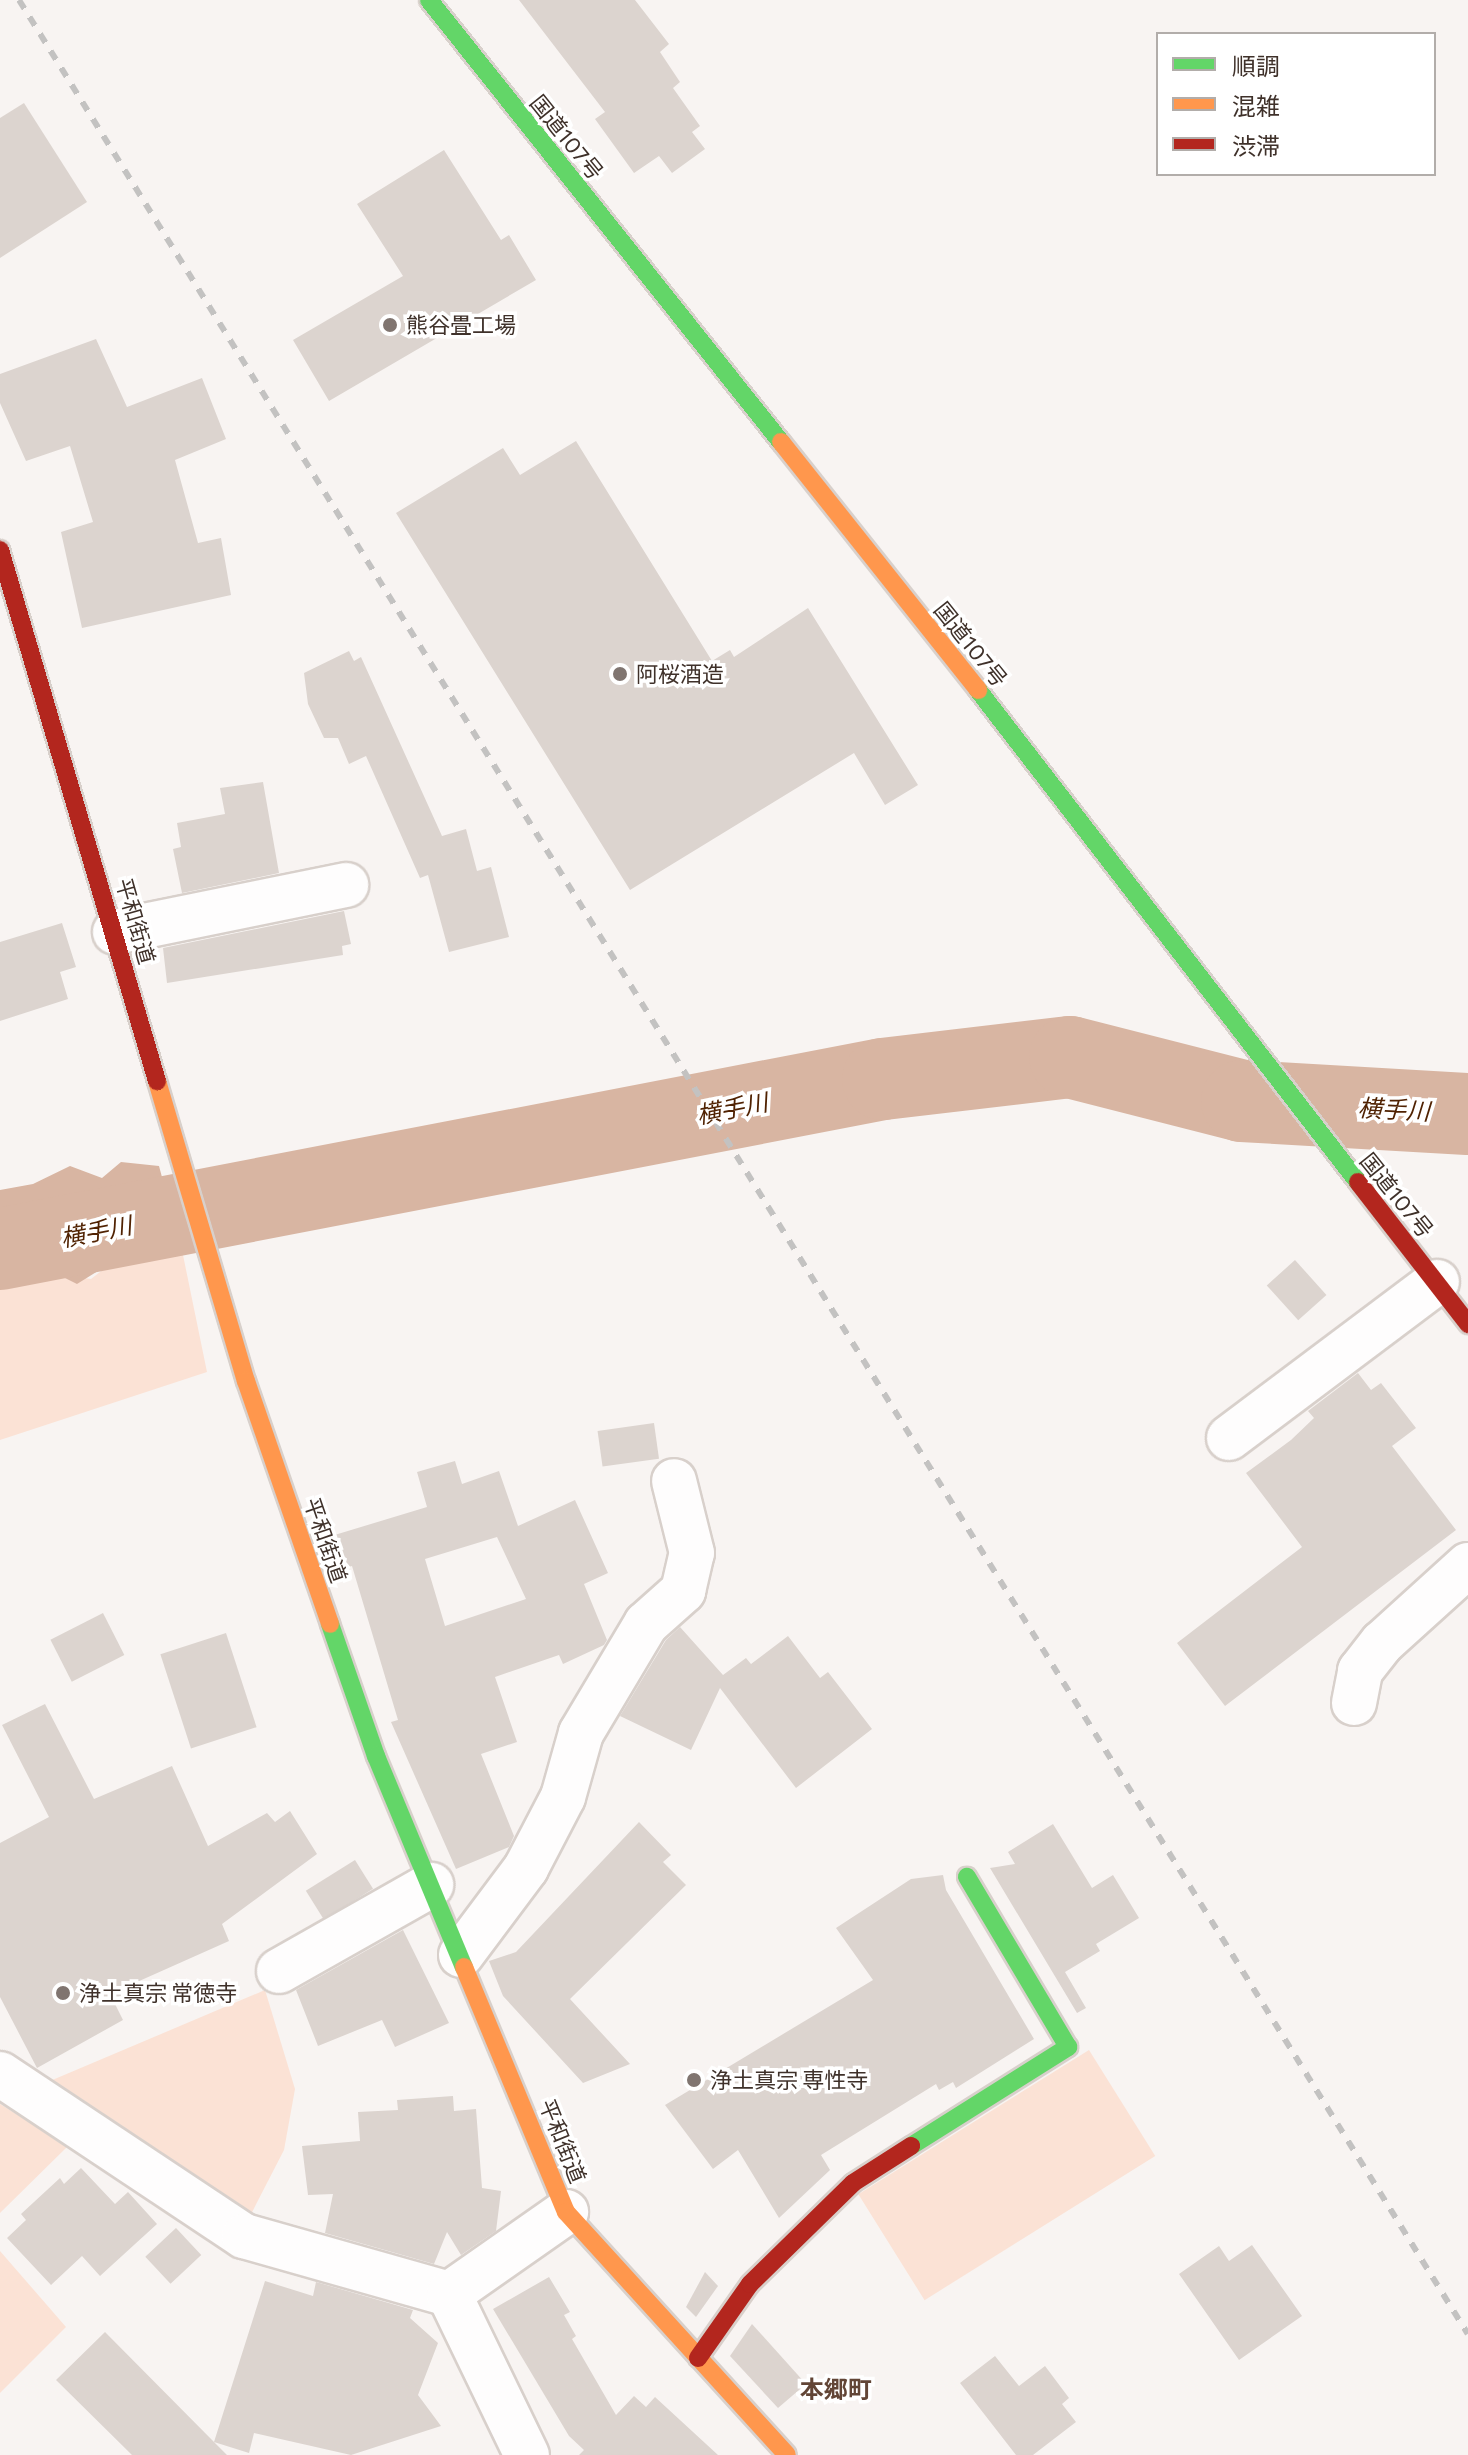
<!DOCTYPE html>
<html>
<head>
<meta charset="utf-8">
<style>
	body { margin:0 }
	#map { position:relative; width:1468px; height:2455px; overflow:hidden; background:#f8f4f2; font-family:Commissioner,"Noto Sans JP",sans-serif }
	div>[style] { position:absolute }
	.green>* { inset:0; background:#fbe2d5; transform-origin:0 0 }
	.water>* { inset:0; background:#d8b5a2 }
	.river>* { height:82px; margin:-41px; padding:0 41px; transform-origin:41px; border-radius:41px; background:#d8b5a2 }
	.building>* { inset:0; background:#dcd4cf; transform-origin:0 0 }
	.roads { filter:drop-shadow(2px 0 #d8d0cb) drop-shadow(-2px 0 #d8d0cb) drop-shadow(0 2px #d8d0cb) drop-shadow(0 -2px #d8d0cb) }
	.street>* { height:44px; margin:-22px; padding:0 22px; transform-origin:22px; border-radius:22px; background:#fefdfd }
	.fast>* { height:18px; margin:-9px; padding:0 9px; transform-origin:9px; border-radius:9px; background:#63d668 }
	.slow>* { height:18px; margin:-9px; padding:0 9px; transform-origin:9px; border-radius:9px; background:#ff974d }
	.jam>* { height:18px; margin:-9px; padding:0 9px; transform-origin:9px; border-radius:9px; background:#b3261e }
	.rail>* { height:6px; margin-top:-3px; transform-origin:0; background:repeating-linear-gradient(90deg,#c3c2c1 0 10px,transparent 0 20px) }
	.dots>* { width:22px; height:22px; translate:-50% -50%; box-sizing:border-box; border:4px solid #fff; border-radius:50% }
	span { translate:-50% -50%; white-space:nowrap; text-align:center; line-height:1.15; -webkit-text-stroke:7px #fff; paint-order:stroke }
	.street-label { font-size:22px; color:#3f312a }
	.poi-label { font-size:22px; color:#3f312a }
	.left { translate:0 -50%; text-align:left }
	.water-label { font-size:24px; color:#502202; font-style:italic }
	.neighbourhood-label { font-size:24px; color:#624536; font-weight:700 }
	.legend { position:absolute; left:1156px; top:32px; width:280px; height:144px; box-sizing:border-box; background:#fff; border:2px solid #b2adaa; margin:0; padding:10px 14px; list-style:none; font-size:24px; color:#3f312a }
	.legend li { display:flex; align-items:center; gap:16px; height:40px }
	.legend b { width:40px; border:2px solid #b2adaa }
</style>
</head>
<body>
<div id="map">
	<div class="green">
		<i style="clip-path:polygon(183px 1255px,207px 1372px,0 1440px,0 1286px,57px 1274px,91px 1279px,114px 1261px)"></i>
		<i style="clip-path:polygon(265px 1990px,295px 2089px,284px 2150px,249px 2218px,50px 2081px)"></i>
		<i style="left:1089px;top:2050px;width:125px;height:272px;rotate:58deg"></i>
		<i style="clip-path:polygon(0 2104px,68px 2146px,0 2213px)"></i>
		<i style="clip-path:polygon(0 2251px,66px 2327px,0 2393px)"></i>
	</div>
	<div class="water">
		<i style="clip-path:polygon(121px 1162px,159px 1166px,183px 1255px,114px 1261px,77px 1284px,57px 1274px,0 1286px,0 1190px,33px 1184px,70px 1166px,102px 1178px)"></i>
	</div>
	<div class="river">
		<i style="left:0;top:1249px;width:899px;rotate:-10.9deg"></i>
		<i style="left:883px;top:1079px;width:188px;rotate:-6.7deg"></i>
		<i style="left:1070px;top:1057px;width:178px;rotate:14.3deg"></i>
		<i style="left:1242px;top:1101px;width:226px;rotate:3.3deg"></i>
	</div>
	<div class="building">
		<i style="clip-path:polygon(519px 0,635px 0,669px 44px,660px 52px,680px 82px,673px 88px,700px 126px,692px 132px,705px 149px,672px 173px,659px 156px,634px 173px,595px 119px,605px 112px)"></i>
		<i style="clip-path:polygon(24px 103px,87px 202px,0 258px,0 118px)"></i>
		<i style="clip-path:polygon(444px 150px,501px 240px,509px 235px,536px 280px,329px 401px,293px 340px,403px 276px,357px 204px)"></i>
		<i style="clip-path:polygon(96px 339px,127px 407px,202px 378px,226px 439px,175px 460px,198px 543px,221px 538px,231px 595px,82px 628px,61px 532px,93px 522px,70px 446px,26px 461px,0 403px,0 374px)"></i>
		<i style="clip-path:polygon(576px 441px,712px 661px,730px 650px,734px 657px,808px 608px,918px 785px,885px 805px,854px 753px,630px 890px,396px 513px,503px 448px,520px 475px)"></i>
		<i style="clip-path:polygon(349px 651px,354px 661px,361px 657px,442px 836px,466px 829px,477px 871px,491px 867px,509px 937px,449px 952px,428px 875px,420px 878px,366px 756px,349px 764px,338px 738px,324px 738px,308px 704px,304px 673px)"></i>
		<i style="clip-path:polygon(263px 782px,279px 873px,182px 893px,173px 849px,181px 847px,177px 823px,225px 814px,220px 788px)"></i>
		<i style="clip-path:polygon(344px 911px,351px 944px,342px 946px,343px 955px,167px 983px,163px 948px)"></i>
		<i style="clip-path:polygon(62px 923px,76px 967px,60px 972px,68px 999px,0 1021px,0 942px)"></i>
		<i style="left:1295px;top:1260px;width:47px;height:38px;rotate:48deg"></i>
		<i style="clip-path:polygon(1358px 1373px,1371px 1390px,1381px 1383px,1416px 1428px,1392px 1446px,1456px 1530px,1225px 1706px,1177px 1643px,1302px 1547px,1246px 1473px,1291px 1440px,1314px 1418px,1308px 1411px)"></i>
		<i style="left:654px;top:1423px;width:36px;height:57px;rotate:82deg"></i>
		<i style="clip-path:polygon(evenodd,455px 1461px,462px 1484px,499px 1471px,518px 1526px,575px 1500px,608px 1573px,584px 1584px,607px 1640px,604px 1645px,563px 1664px,559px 1655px,495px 1677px,517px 1742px,481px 1754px,514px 1836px,509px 1847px,456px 1869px,391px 1722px,398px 1720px,352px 1566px,338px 1570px,328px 1537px,427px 1507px,417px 1472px,455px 1461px,497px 1537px,526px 1599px,445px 1626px,425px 1559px,497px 1537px)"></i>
		<i style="left:103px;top:1613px;width:47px;height:59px;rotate:63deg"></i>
		<i style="clip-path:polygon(680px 1627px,723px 1675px,746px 1658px,751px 1664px,788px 1636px,820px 1678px,828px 1672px,872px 1729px,796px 1788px,720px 1688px,691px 1750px,620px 1716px,666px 1640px)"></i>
		<i style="left:226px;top:1633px;width:99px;height:69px;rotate:72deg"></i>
		<i style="clip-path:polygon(45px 1704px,94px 1799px,172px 1766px,208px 1846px,267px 1813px,275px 1822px,290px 1811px,317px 1854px,222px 1924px,229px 1941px,137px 1982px,139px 1986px,113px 2000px,123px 2020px,37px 2068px,0 1997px,0 1843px,49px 1817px,2px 1725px)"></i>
		<i style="clip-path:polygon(639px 1822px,671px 1855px,663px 1862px,686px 1885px,570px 1999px,630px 2064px,583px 2083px,503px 1996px,489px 1961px,516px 1952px)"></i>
		<i style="clip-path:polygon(1053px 1824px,1092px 1888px,1113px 1875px,1139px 1918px,1096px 1944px,1100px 1951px,1065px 1972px,1086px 2008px,1077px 2013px,990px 1868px,1015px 1864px,1008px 1852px)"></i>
		<i style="left:355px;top:1860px;width:34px;height:58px;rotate:58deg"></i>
		<i style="clip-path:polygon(943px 1875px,946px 1890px,1034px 2039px,956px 2088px,953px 2082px,939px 2090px,936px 2084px,821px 2155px,830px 2170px,779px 2218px,738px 2150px,713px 2169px,665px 2105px,873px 1980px,836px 1928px,911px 1879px)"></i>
		<i style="clip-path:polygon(403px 1930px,449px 2023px,395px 2047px,382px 2020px,318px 2046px,296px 1990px)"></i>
		<i style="clip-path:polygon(453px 2096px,454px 2111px,476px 2109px,482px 2188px,501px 2191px,496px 2231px,461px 2255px,447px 2232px,434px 2264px,325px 2233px,333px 2194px,308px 2195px,302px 2146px,360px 2141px,358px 2112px,398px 2110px,397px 2100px)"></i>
		<i style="clip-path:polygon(81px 2168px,115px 2204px,128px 2192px,157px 2224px,100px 2276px,82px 2256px,51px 2285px,7px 2238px,26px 2220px,21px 2214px,60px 2178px,64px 2184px)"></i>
		<i style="left:176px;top:2228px;width:37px;height:42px;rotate:47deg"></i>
		<i style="clip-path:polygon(1252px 2245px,1302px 2316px,1239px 2360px,1179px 2274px,1219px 2246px,1229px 2261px)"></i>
		<i style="clip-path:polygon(705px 2272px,718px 2286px,696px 2317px,686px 2307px)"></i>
		<i style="clip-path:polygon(549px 2277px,570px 2312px,564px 2315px,576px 2336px,572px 2339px,616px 2415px,634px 2396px,646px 2407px,655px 2397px,718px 2455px,579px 2455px,584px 2450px,569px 2436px,493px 2309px)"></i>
		<i style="clip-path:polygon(265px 2281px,313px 2296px,316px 2282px,413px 2310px,410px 2318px,438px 2343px,418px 2395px,441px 2426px,351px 2455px,254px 2433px,249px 2453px,214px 2442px,227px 2455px,132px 2455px,56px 2380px,105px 2332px,214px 2442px)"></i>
		<i style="clip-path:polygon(752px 2324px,806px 2384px,778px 2408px,730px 2356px)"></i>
		<i style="clip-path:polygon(995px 2356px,1019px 2386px,1045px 2366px,1069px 2398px,1062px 2404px,1076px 2422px,1033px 2455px,1016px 2455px,960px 2383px)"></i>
	</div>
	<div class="roads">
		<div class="street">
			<i style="left:115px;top:932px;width:236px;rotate:-11.5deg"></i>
			<i style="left:1229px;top:1438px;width:260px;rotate:-36.9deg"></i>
			<i style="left:1354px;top:1703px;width:33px;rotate:-79deg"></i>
			<i style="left:1360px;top:1671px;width:36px;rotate:-52deg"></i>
			<i style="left:1382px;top:1643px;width:116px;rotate:-42.2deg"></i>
			<i style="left:461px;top:1955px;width:109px;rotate:-53.2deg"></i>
			<i style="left:526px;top:1868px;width:80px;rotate:-62.5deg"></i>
			<i style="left:563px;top:1797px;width:66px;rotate:-74.3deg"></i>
			<i style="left:581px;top:1733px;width:127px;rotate:-59.2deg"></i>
			<i style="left:646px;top:1624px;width:50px;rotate:-41.7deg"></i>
			<i style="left:683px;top:1591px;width:39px;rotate:-77deg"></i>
			<i style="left:692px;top:1553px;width:74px;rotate:-104deg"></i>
			<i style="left:279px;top:1971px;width:175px;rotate:-29.5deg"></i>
			<i style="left:0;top:2074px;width:293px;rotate:33.6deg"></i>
			<i style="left:244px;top:2236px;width:213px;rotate:15.8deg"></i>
			<i style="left:449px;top:2294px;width:179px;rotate:64.2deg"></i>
			<i style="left:449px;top:2294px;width:143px;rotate:-35deg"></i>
		</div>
		<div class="fast">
			<i style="left:429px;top:0;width:565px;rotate:51.47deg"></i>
			<i style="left:978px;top:690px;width:622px;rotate:52.32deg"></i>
			<i style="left:330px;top:1624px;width:140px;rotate:70.8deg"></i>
			<i style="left:376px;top:1756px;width:229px;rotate:67.4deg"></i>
			<i style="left:911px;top:2146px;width:186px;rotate:-32.2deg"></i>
			<i style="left:1068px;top:2047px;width:198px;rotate:-120.7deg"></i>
		</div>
		<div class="slow">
			<i style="left:781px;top:442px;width:317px;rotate:51.5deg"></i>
			<i style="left:157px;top:1081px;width:313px;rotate:73.5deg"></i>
			<i style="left:246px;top:1381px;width:257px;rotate:70.9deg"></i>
			<i style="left:464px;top:1967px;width:265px;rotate:67.4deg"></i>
			<i style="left:566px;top:2212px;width:328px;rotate:47.7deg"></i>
		</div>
		<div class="jam">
			<i style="left:0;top:550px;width:554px;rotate:73.53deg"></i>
			<i style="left:1358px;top:1182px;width:180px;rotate:52.2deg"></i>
			<i style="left:698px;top:2358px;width:90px;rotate:-54.9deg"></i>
			<i style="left:750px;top:2284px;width:144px;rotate:-44.4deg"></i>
			<i style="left:853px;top:2183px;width:69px;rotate:-32.5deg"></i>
		</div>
	</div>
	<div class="rail">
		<i style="left:19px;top:0;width:2747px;rotate:58.17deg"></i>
	</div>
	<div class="dots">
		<i style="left:390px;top:325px;background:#807570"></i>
		<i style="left:620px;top:674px;background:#807570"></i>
		<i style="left:63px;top:1993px;background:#807570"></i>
		<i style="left:694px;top:2080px;background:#807570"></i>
	</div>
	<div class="street-label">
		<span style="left:567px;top:137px;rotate:51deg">国道107号</span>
		<span style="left:971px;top:644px;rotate:51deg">国道107号</span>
		<span style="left:136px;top:921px;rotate:74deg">平和街道</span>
		<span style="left:1397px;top:1195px;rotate:51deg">国道107号</span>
		<span style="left:326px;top:1540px;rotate:71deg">平和街道</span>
		<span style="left:563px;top:2141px;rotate:68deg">平和街道</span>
	</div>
	<div class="poi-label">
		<span class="left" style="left:406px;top:325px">熊谷畳工場</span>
		<span class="left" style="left:636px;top:674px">阿桜酒造</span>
		<span class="left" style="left:79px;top:1993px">浄土真宗 常徳寺</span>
		<span class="left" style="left:710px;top:2080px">浄土真宗 専性寺</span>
	</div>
	<div class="water-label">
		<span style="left:732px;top:1108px;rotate:-11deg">横手川</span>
		<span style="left:1394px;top:1109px;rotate:3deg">横手川</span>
		<span style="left:96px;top:1231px;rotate:-11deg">横手川</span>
	</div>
	<div class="neighbourhood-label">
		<span style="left:836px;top:2389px">本郷町</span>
	</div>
	<ul class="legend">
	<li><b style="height:10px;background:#63d668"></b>順調</li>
	<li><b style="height:10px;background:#ff974d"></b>混雑</li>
	<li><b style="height:10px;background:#b3261e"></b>渋滞</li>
	</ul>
</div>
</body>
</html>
